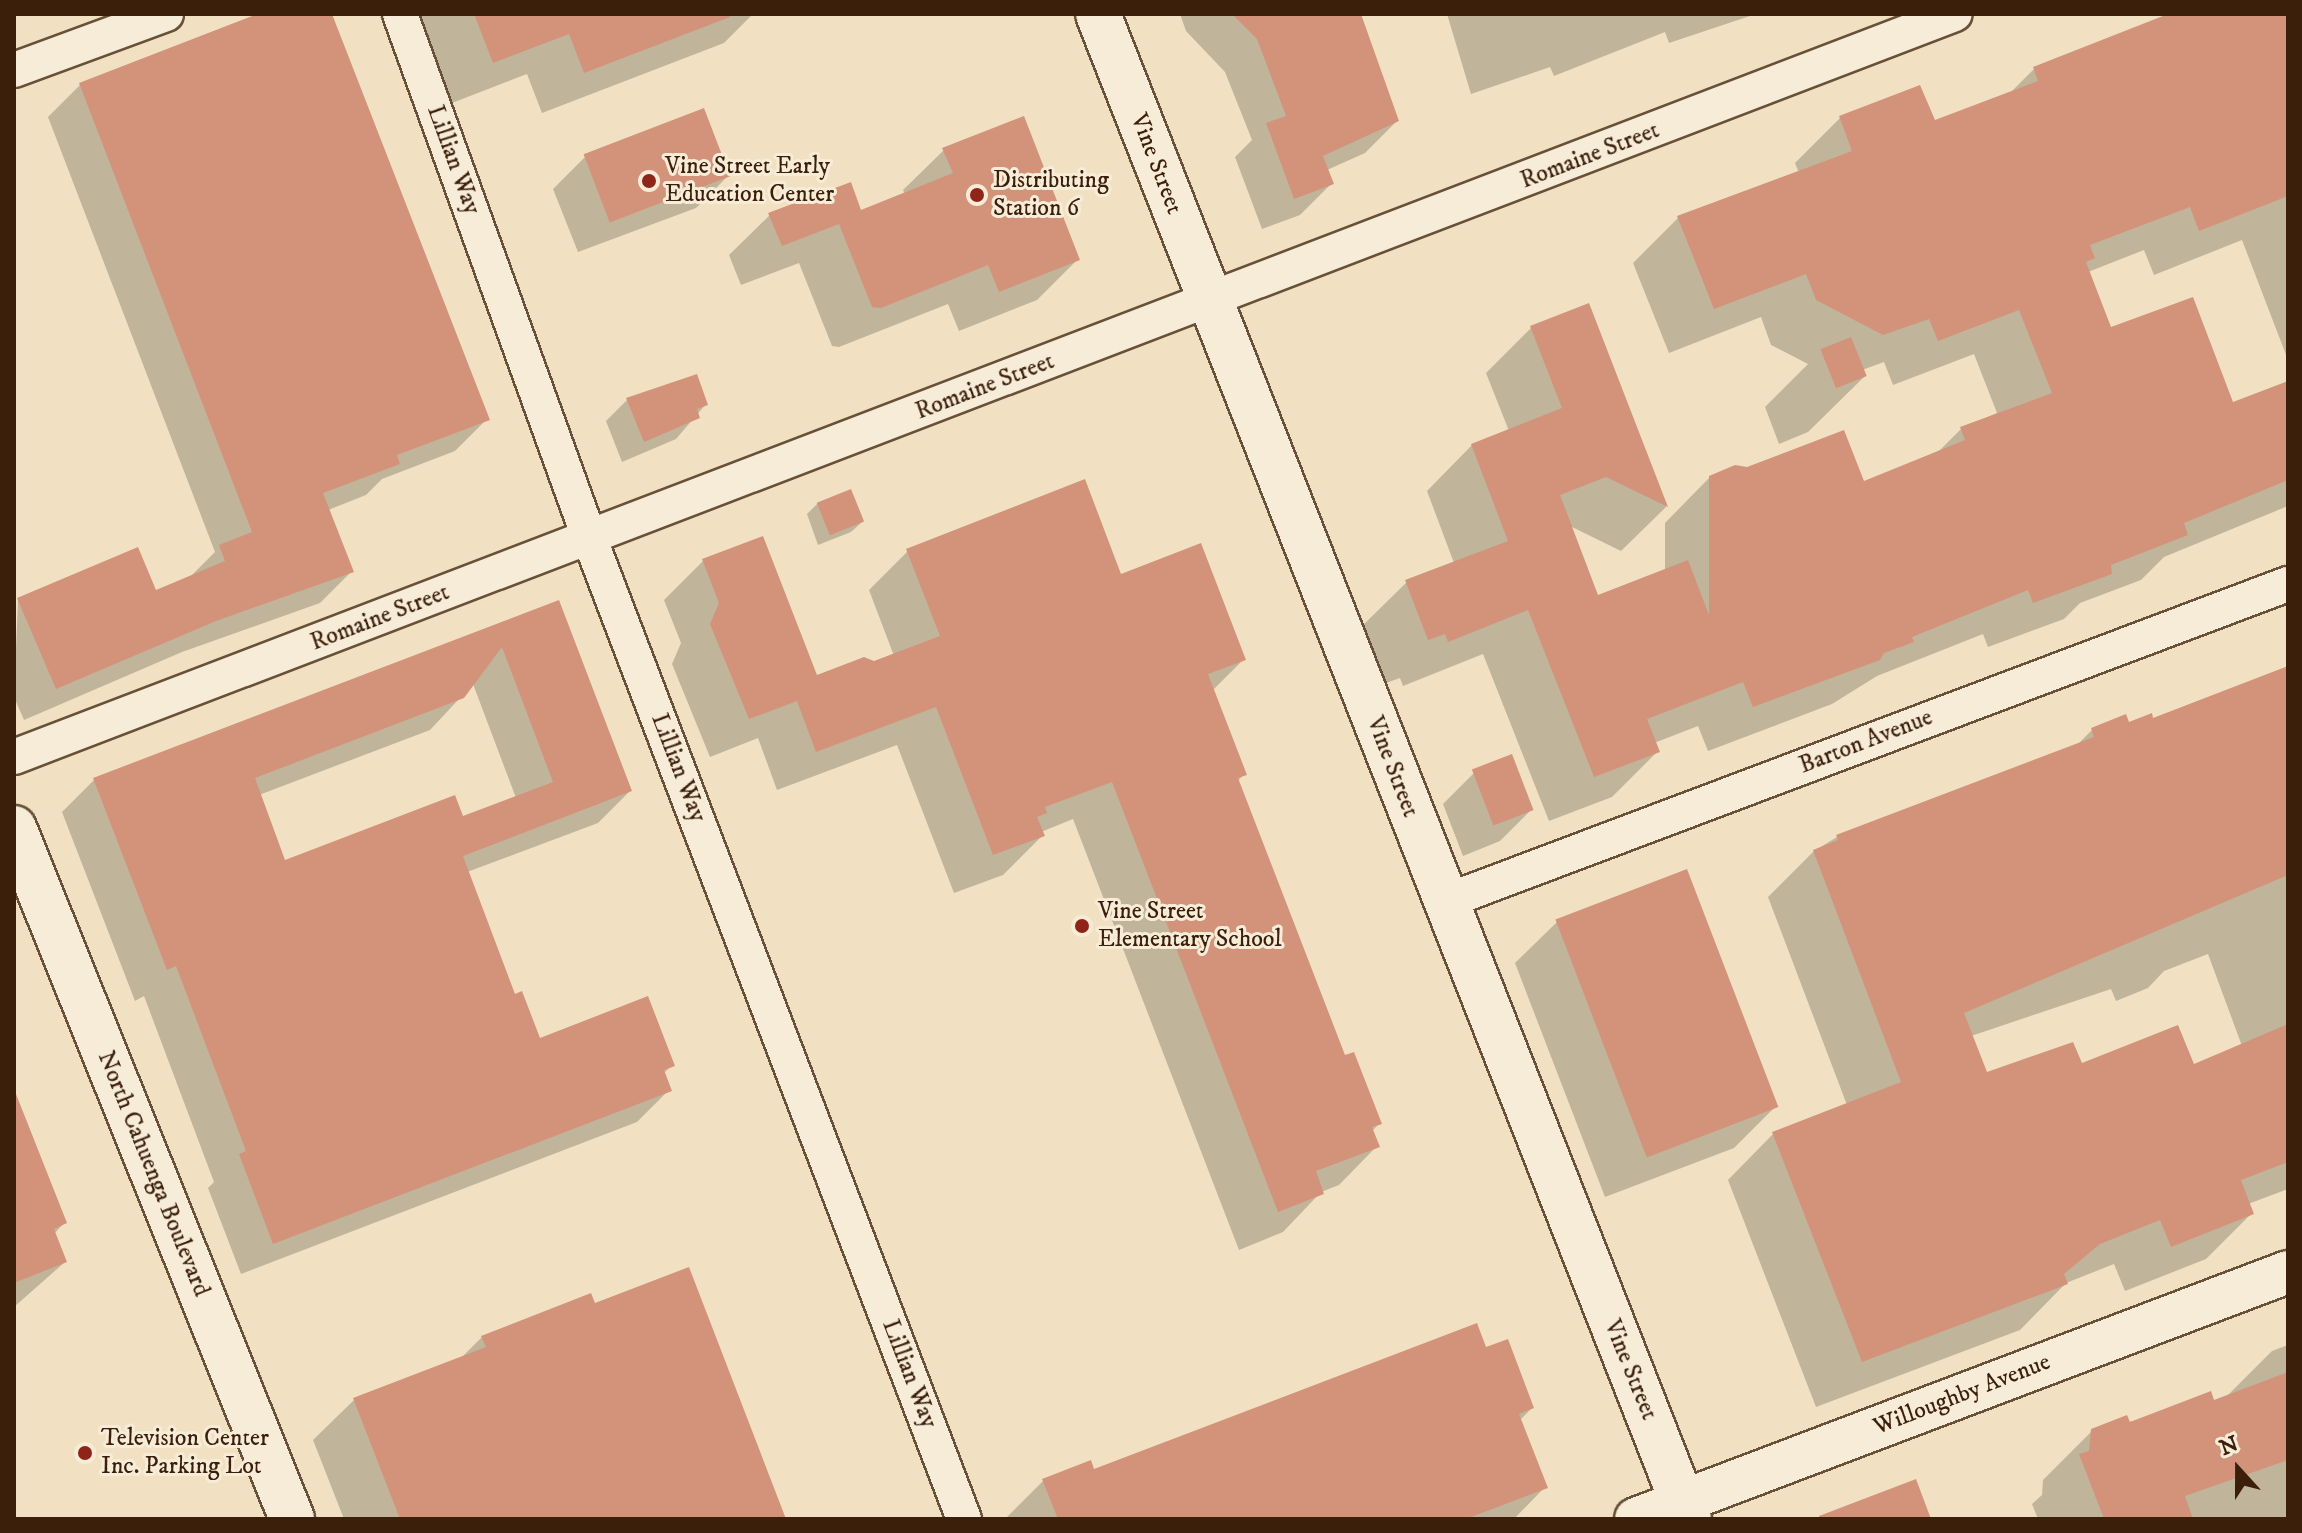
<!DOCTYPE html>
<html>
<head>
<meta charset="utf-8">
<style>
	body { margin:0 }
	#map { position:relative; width:2302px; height:1533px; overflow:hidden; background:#f1e1c2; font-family:"IM FELL DW Pica",serif }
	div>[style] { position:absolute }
	.shadow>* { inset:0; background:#0003 }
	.building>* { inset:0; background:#d3937a; transform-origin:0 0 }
	.roads { filter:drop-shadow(2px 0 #685039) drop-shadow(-2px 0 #685039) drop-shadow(0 2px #685039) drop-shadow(0 -2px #685039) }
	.minor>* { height:34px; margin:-17px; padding:0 17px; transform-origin:17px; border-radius:17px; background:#f6ecd7 }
	.tertiary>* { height:42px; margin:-21px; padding:0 21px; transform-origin:21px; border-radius:21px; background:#f6ecd7 }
	.secondary>* { height:44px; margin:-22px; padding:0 22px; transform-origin:22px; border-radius:22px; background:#f6ecd7 }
	.dots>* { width:22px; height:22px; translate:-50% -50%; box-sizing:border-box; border:4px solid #f6ecd7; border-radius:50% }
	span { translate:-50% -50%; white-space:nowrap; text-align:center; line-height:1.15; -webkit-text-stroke:6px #f6ecd7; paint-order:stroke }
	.street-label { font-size:24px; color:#3b1f0b }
	.poi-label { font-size:24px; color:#3b1f0b }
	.left { translate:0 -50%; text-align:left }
	.frame { position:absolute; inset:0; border:16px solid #3b1f0b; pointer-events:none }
	.north { position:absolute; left:2198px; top:1429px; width:80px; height:80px; -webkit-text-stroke:6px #f6ecd7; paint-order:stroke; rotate:339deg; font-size:22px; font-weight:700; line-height:32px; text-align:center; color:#3b1f0b }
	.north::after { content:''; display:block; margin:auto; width:28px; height:36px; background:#3b1f0b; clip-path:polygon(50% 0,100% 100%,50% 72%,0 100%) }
</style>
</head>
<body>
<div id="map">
	<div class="shadow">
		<i style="clip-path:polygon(262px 14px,330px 14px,487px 419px,455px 451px,382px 479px,366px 495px,328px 510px,352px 571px,320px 603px,182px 652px,24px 720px,14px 697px,18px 600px,155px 593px,189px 578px,215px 552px,48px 117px,80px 85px)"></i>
		<i style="clip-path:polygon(417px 14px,753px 14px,724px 43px,542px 113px,527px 74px,452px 103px)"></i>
		<i style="clip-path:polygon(1180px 14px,1360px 14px,1397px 121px,1365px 153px,1327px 170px,1332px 183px,1300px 215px,1262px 229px,1235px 157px,1252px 140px,1225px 72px,1186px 31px)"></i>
		<i style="clip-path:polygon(1447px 14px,1756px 14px,1669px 43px,1665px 32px,1554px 76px,1550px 67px,1471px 94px)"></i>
		<i style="clip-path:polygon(2176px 14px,2288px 14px,2288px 360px,2242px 240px,2154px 275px,2144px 250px,2088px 272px,2110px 329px,2232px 405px,2288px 384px,2288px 506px,2164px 557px,2141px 580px,2080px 603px,2064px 619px,1988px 647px,1983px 634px,1877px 676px,1832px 704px,1708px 751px,1698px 726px,1654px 743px,1657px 752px,1612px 797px,1549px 821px,1483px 654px,1403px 686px,1400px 678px,1383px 684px,1361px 627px,1407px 582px,1454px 563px,1427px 491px,1472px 445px,1509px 431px,1486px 373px,1531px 328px,1588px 305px,1666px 507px,1621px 551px,1570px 526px,1597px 597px,1665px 571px,1665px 523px,1710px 477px,1863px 483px,1936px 454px,1961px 429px,1997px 413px,1974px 354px,1893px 385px,1884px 362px,1862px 370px,1865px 376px,1808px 432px,1779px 444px,1765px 407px,1808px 364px,1771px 345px,1761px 317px,1669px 353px,1633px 263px,1678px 218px,1799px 173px,1795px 163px,1841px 117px,1934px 123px,2009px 94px,2034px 69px)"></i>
		<i style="clip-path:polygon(944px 150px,1077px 260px,1037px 300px,959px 331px,948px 304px,839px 347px,832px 346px,799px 263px,741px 285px,729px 255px,770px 215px,860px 212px,905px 194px,903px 190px)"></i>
		<i style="clip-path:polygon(585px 157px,728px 176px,696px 208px,578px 252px,553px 189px)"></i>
		<i style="clip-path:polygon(627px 400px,706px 404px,676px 439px,622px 462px,606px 421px)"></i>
		<i style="clip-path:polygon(817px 504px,862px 522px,851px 532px,818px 545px,807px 514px)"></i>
		<i style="clip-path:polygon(762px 538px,815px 677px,894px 656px,869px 590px,908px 551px,1120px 577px,1244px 659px,1212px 691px,1244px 774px,1237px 782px,1344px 1058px,1380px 1123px,1372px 1131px,1377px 1146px,1339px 1185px,1321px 1192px,1283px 1232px,1239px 1250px,1073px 819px,1041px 832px,1042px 836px,1003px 875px,954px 893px,897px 745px,777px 790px,758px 738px,710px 757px,672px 664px,681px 643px,664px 600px,703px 561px)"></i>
		<i style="clip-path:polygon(evenodd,558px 602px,630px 791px,598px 823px,467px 872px,514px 996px,539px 1041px,672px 1065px,663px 1074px,669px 1090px,637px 1122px,241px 1274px,208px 1188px,214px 1182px,144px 996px,135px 1001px,62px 812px,94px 780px,558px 602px,473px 684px,516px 798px,461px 819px,284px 862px,259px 795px,430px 730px,473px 684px)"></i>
		<i style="clip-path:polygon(evenodd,2288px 668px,2288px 1189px,2248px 1204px,2252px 1213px,2206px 1259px,2125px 1291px,2114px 1264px,2066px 1283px,2020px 1330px,1816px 1407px,1728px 1180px,1773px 1134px,1847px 1105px,1768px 897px,1814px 851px,1837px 837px,2077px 745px,2092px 730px,2152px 720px,2288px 668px,2208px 954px,2242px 1046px,2193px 1067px,2081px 1066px,1986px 1074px,1971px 1036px,2111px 989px,2116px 1001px,2148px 988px,2164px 971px,2208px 954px)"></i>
		<i style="clip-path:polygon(1475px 772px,1532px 809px,1500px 841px,1463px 856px,1443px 804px)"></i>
		<i style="clip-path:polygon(1686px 871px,1776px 1106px,1734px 1148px,1605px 1197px,1515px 963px,1557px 922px)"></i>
		<i style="clip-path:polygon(14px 1093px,64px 1223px,54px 1234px,65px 1262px,14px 1307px)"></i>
		<i style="clip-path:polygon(594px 1306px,784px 1519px,344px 1519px,313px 1440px,354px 1400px,461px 1358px,482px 1337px)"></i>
		<i style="clip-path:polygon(2288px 1345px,2288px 1519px,2038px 1519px,2032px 1504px,2042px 1495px,2043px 1480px,2092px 1431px,2224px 1399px,2272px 1351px)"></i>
		<i style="clip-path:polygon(1485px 1350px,1532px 1408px,1520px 1420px,1545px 1487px,1514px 1519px,1005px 1519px,1044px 1480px,1093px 1471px)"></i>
	</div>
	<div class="building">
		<i style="clip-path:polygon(257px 14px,332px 14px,490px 420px,397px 455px,400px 464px,323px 493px,354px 572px,216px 621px,56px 689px,17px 598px,138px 547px,156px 590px,225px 561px,219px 545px,252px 532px,79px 83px)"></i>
		<i style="clip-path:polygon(474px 14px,729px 14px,730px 17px,584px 73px,569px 34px,493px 63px)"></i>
		<i style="clip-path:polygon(1232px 14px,1361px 14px,1399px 121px,1323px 156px,1334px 184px,1294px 199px,1266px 123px,1286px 116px,1257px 39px)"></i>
		<i style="clip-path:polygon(2168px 14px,2288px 14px,2288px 196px,2199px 231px,2190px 207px,2090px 245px,2095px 258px,2086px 262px,2111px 327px,2193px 297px,2233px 402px,2288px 381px,2288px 480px,2184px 523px,2188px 535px,2111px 565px,2112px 574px,2033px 603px,2028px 590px,1912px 637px,1914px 642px,1884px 653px,1880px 660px,1753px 707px,1743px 682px,1647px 719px,1660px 752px,1594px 777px,1528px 610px,1448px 642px,1445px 634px,1428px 640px,1405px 580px,1508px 541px,1471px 444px,1562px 408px,1530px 326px,1589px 303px,1668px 507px,1606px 477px,1560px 495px,1598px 595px,1688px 560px,1709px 615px,1709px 476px,1735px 465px,1747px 467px,1844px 430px,1864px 481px,1965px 440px,1960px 427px,2052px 393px,2019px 310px,1938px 341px,1929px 319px,1883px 335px,1816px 300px,1806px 274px,1714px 309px,1677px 216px,1852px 151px,1839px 116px,1920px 85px,1935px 120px,2038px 81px,2033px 67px)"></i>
		<i style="left:704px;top:108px;width:73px;height:129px;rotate:69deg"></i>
		<i style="clip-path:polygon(1024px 116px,1080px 260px,999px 292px,988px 265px,881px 308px,872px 307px,839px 224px,782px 246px,768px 213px,851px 182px,861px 210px,953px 173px,942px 148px)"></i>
		<i style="left:1851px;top:337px;width:42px;height:33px;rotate:68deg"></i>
		<i style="clip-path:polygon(697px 374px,708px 405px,697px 409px,700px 418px,644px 442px,626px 398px)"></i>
		<i style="clip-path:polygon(1085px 479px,1121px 574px,1201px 543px,1246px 660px,1208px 674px,1247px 775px,1238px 778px,1345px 1055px,1354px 1052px,1382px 1124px,1372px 1127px,1380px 1147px,1316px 1171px,1324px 1194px,1278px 1212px,1112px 782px,1045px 807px,1047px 813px,1037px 817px,1045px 836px,993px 855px,936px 707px,816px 752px,797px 701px,749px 719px,710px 624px,719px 603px,702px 559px,763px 536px,817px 675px,864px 657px,874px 661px,940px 636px,906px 549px)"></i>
		<i style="left:851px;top:489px;width:35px;height:37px;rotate:68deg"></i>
		<i style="clip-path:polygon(evenodd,559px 600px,632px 791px,463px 856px,515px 994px,522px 991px,540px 1038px,648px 996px,675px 1066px,664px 1070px,672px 1091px,273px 1244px,239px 1154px,246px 1151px,176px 966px,167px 970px,93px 778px,559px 600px,502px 647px,553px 782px,463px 816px,455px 795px,285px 860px,255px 778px,464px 698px,502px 647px)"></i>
		<i style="clip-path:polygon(2288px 666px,2288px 875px,1964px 1013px,1987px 1072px,2073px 1042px,2082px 1063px,2178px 1025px,2194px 1064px,2288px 1024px,2288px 1162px,2241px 1180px,2254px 1214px,2171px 1247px,2160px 1220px,2100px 1244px,2064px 1274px,2068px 1284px,1862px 1362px,1772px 1132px,1901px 1082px,1813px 850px,1838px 840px,1836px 835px,2094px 737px,2091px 728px,2126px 714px,2129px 722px,2152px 713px,2153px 718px)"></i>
		<i style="left:1512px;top:754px;width:60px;height:43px;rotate:69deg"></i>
		<i style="left:1687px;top:869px;width:255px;height:141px;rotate:69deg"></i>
		<i style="clip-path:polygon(16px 1094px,67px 1223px,54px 1229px,67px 1262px,14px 1283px)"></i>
		<i style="clip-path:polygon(689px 1267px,786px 1519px,400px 1519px,353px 1398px,486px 1347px,481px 1336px,591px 1293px,595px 1303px)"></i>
		<i style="clip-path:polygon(1477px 1323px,1486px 1347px,1508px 1339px,1534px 1408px,1519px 1414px,1548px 1488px,1466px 1519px,1058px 1519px,1042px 1479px,1091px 1460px,1094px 1469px)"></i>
		<i style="clip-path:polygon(2288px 1372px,2288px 1460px,2185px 1496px,2193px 1519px,2104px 1519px,2079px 1454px,2089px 1451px,2091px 1429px,2127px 1415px,2130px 1422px,2211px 1391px,2214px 1400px)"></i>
		<i style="clip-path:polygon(1916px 1479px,1931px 1519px,1819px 1519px,1819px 1516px)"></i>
	</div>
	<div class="roads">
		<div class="minor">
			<i style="left:400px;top:14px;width:556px;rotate:70.13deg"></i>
			<i style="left:589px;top:537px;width:1051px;rotate:69.1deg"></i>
			<i style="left:14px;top:70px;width:162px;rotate:-20.2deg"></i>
			<i style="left:14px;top:757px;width:2078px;rotate:-20.95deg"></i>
			<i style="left:1444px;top:902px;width:902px;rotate:-20.65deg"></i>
		</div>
		<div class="tertiary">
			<i style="left:1636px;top:1519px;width:697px;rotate:-20.75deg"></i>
		</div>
		<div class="secondary">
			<i style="left:1098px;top:14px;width:1617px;rotate:68.56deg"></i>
			<i style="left:14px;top:828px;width:745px;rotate:68.08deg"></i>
		</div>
	</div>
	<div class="dots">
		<i style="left:649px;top:181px;background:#8f2418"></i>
		<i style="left:977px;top:195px;background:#8f2418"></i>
		<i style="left:1082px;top:926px;background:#8f2418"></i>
		<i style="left:85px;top:1453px;background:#8f2418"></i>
	</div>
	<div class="street-label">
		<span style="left:1590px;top:156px;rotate:-21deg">Romaine Street</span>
		<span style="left:453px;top:160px;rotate:70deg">Lillian Way</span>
		<span style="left:1156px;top:164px;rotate:69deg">Vine Street</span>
		<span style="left:985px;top:387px;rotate:-21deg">Romaine Street</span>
		<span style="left:380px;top:618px;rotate:-21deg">Romaine Street</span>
		<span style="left:1866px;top:742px;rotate:-21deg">Barton Avenue</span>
		<span style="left:1392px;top:767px;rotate:69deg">Vine Street</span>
		<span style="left:678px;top:768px;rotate:69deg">Lillian Way</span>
		<span style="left:153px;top:1174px;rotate:68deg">North Cahuenga Boulevard</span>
		<span style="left:1630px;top:1370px;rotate:68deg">Vine Street</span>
		<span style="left:909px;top:1374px;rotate:69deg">Lillian Way</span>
		<span style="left:1962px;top:1395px;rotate:-21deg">Willoughby Avenue</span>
	</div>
	<div class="poi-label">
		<span class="left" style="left:665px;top:181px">Vine Street Early<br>Education Center</span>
		<span class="left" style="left:993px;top:195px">Distributing<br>Station 6</span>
		<span class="left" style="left:1098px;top:926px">Vine Street<br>Elementary School</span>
		<span class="left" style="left:101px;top:1453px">Television Center<br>Inc. Parking Lot</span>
	</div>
	<div class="frame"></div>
	<div class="north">N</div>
</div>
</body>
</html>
